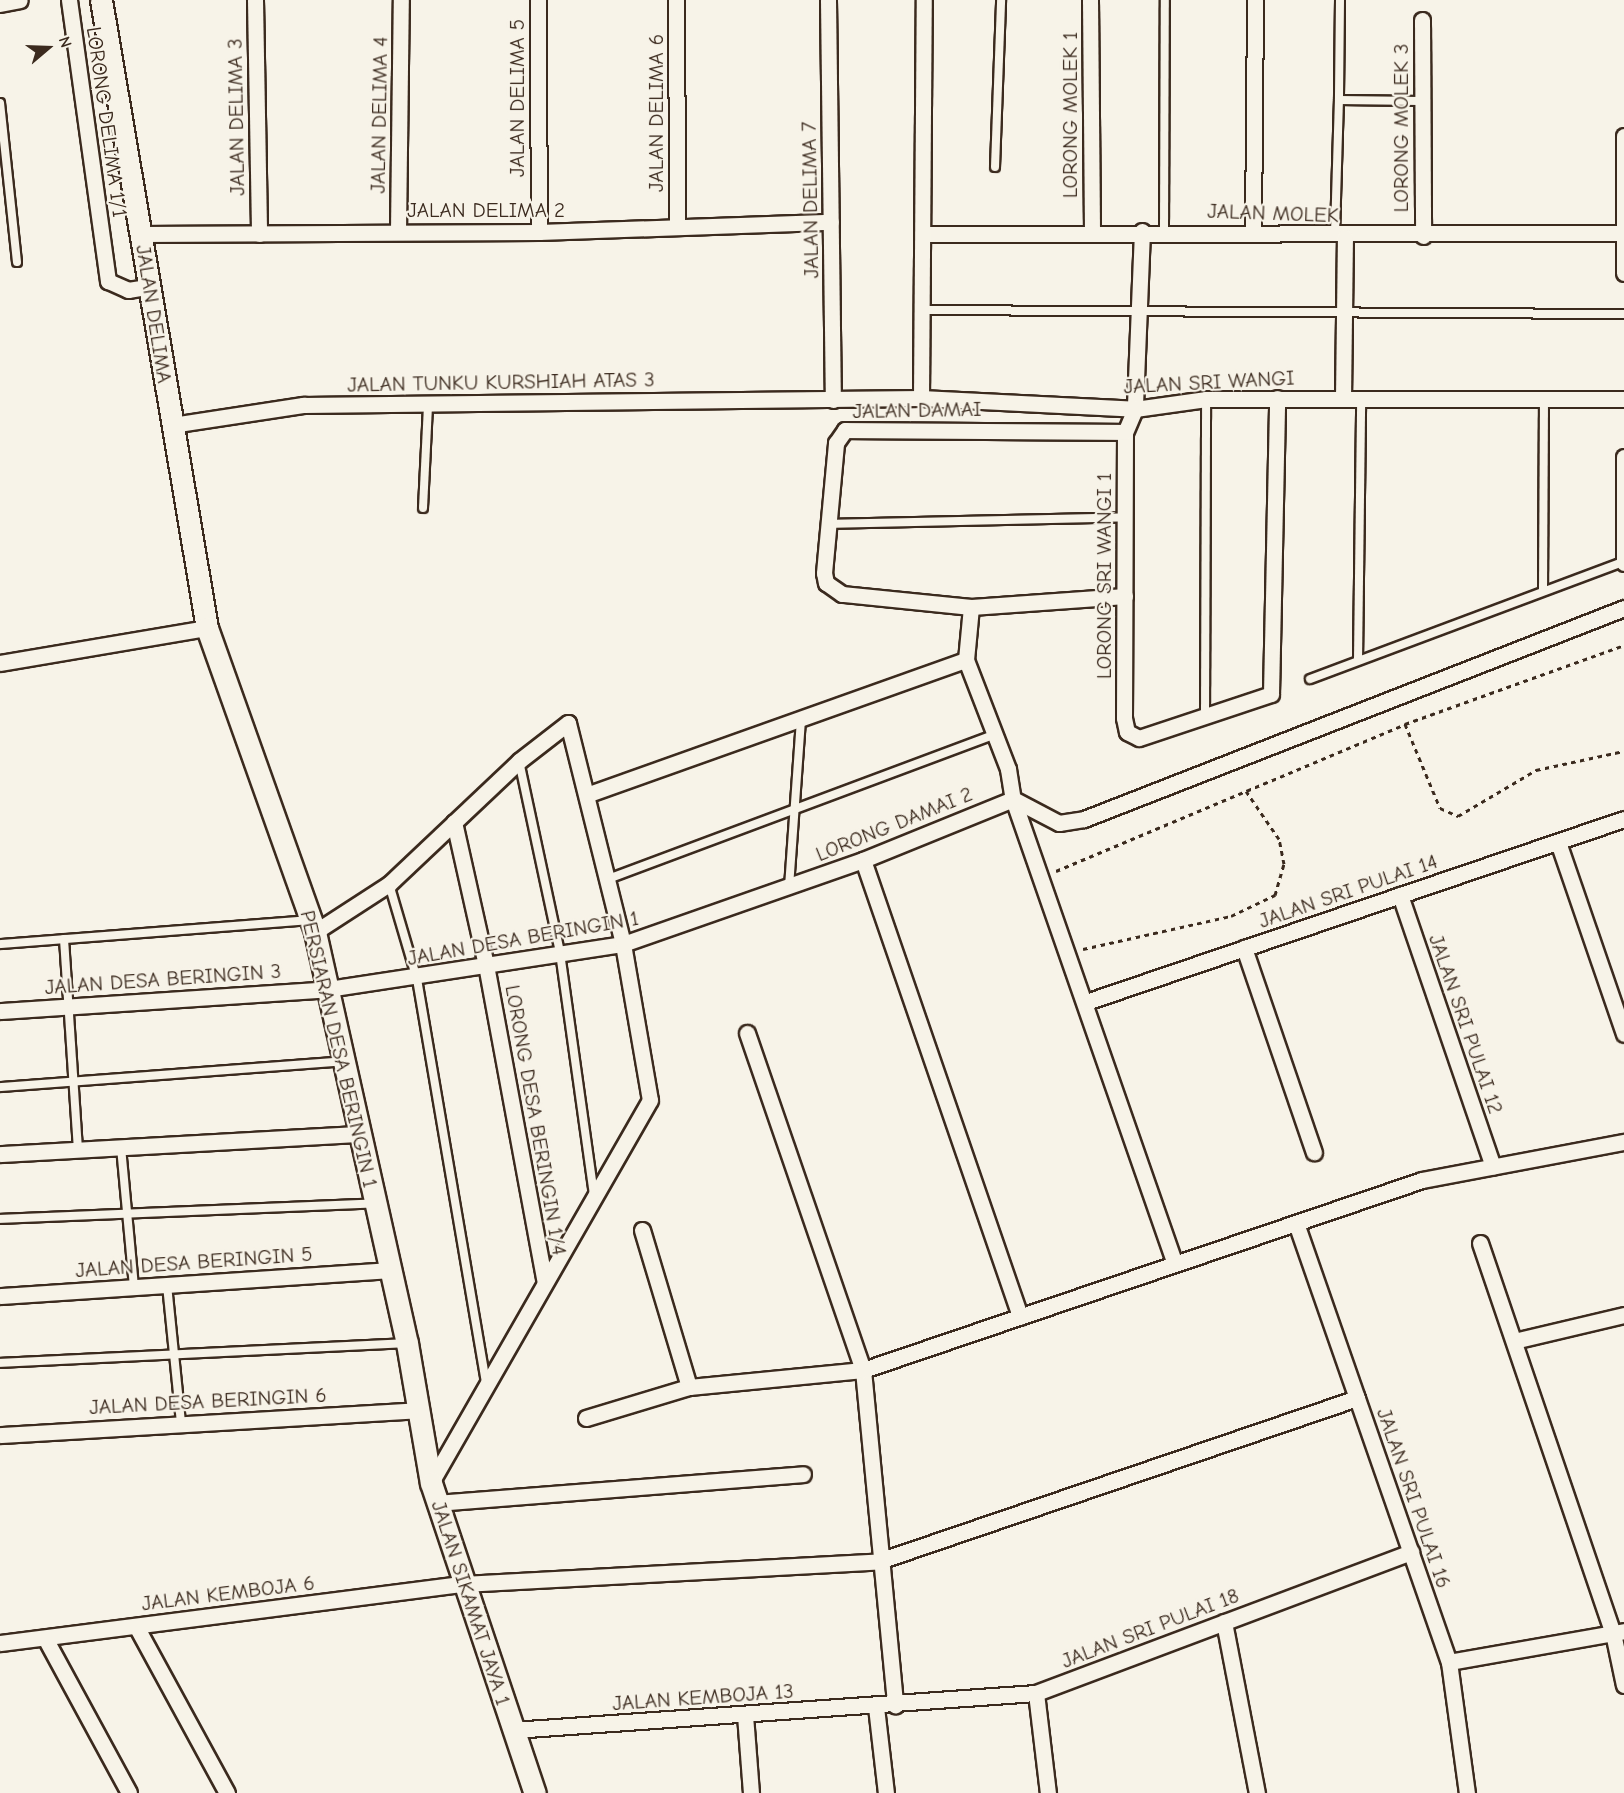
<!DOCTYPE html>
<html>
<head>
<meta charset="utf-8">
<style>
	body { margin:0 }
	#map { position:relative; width:1624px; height:1793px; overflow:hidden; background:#f7f3e8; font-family:"Comic Neue",sans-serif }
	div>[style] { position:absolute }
	.path>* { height:3px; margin-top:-1.5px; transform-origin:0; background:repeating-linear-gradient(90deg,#3b2a1e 0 4.5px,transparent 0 9px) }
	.roads { filter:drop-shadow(2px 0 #3b2a1e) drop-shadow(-2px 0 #3b2a1e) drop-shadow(0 2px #3b2a1e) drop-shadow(0 -2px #3b2a1e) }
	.service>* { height:8px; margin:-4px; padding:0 4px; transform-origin:4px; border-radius:4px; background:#f7f3e8 }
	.minor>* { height:15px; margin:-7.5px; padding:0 7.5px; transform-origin:7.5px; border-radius:7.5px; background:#f7f3e8 }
	.secondary>* { height:21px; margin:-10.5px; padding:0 10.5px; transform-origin:10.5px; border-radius:10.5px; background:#f7f3e8 }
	span { translate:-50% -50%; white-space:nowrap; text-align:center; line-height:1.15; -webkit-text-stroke:4.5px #f7f3e8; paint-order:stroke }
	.street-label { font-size:21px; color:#3b2a1e }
	.north { position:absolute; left:18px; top:18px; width:60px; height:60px; -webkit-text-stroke:4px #f7f3e8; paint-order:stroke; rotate:71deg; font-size:16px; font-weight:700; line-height:24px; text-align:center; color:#3b2a1e }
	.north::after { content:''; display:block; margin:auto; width:21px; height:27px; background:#3b2a1e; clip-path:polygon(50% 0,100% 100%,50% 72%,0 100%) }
</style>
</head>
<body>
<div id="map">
	<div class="path">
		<i style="left:1405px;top:724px;width:91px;rotate:67.4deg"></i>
		<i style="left:1440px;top:808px;width:20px;rotate:24deg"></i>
		<i style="left:1458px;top:816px;width:91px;rotate:-30.5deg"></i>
		<i style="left:1536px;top:770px;width:90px;rotate:-12.2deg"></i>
		<i style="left:1056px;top:871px;width:379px;rotate:-22.8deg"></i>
		<i style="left:1405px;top:724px;width:233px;rotate:-19.8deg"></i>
		<i style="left:1083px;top:949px;width:152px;rotate:-12.6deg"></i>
		<i style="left:1231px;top:916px;width:49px;rotate:-25.5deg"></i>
		<i style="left:1275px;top:895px;width:32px;rotate:-74deg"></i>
		<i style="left:1284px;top:864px;width:25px;rotate:-101deg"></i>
		<i style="left:1279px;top:839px;width:58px;rotate:-124.5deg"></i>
	</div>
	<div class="roads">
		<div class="service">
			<i style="left:1340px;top:0;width:100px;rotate:90.6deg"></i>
			<i style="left:1339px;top:100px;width:81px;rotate:0.7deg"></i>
			<i style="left:0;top:103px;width:160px;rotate:83.9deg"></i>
			<i style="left:995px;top:167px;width:167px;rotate:-87.9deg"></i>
			<i style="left:1164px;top:232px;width:232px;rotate:-89.8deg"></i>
			<i style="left:1335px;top:233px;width:133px;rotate:-88.3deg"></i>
			<i style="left:923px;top:310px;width:701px;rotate:0.33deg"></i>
			<i style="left:423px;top:508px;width:104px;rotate:-87.2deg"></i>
			<i style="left:828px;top:524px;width:298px;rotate:-1.3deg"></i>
			<i style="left:1543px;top:591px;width:193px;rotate:-89.7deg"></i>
			<i style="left:1358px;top:660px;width:262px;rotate:-89.3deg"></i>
			<i style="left:1310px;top:679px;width:332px;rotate:-20.5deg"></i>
			<i style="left:1205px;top:716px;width:317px;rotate:-89.8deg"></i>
			<i style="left:519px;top:761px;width:196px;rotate:77.9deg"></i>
			<i style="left:560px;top:953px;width:243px;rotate:82deg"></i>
			<i style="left:608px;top:879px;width:412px;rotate:-20.5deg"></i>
			<i style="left:389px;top:884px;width:99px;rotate:73.6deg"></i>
			<i style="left:417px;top:979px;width:409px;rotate:80.3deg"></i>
			<i style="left:789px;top:887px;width:168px;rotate:-85.9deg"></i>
			<i style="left:64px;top:939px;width:211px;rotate:86.2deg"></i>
			<i style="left:0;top:944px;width:311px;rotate:-4.4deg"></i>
			<i style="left:0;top:1087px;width:344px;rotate:-4.3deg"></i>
			<i style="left:121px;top:1147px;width:141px;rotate:84.7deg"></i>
			<i style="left:0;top:1219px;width:374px;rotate:-2.4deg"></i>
			<i style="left:167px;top:1285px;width:140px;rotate:84.2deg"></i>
			<i style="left:0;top:1363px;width:405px;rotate:-2.8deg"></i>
		</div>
		<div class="minor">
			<i style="left:69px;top:0;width:284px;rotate:82.1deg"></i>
			<i style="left:108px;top:281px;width:22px;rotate:24deg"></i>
			<i style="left:128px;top:290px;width:18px;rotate:-9deg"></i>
			<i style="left:255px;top:0;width:234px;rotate:89deg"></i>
			<i style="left:538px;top:0;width:232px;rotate:89.8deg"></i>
			<i style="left:676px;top:0;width:226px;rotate:89.7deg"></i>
			<i style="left:828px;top:0;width:400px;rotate:89.3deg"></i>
			<i style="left:1090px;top:0;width:230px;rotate:89.5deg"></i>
			<i style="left:0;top:4px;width:20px;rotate:-11deg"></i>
			<i style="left:1422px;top:20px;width:216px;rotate:89.7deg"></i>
			<i style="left:1624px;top:136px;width:137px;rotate:90deg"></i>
			<i style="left:398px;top:231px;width:231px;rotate:-89.3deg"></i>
			<i style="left:1142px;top:231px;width:178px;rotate:92.3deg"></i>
			<i style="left:1135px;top:409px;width:25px;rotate:113deg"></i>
			<i style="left:1125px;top:432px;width:286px;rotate:90.2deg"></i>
			<i style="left:1124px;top:718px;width:14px;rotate:78deg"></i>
			<i style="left:1127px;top:732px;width:13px;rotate:27deg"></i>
			<i style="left:1139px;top:738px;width:139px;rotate:-18.4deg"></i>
			<i style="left:1271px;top:694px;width:296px;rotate:-88.8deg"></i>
			<i style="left:1253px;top:232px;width:232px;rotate:-89.5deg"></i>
			<i style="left:141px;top:234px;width:398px;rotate:-0.3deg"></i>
			<i style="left:539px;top:232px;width:292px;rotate:-2deg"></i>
			<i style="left:924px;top:234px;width:698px;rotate:-0.08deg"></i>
			<i style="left:921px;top:398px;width:398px;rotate:-89.6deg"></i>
			<i style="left:1343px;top:398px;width:161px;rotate:-89.3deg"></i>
			<i style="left:172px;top:425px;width:133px;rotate:-8.7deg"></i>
			<i style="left:303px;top:405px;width:618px;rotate:-0.65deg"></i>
			<i style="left:921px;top:398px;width:214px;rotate:2.9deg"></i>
			<i style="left:1135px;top:409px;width:72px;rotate:-8deg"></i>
			<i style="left:1206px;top:399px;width:418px"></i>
			<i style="left:1624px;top:457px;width:106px;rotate:90deg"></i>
			<i style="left:1125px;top:596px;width:154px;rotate:175.9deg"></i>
			<i style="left:971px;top:607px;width:130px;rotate:-174.2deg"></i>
			<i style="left:842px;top:594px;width:19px;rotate:-145deg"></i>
			<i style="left:826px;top:583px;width:10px;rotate:-101deg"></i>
			<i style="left:824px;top:573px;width:131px;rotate:-84.7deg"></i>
			<i style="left:836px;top:443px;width:16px;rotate:-55deg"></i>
			<i style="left:845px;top:430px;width:280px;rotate:0.4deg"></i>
			<i style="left:971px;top:607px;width:53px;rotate:95.4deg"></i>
			<i style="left:966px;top:660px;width:117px;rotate:68.9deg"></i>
			<i style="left:1008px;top:769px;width:30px;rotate:81deg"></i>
			<i style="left:1013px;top:799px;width:492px;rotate:70.8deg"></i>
			<i style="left:0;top:663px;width:210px;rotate:-9.6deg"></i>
			<i style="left:589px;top:794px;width:400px;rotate:-19.6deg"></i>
			<i style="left:454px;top:822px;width:147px;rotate:77.4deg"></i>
			<i style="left:486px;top:965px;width:322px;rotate:79.5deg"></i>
			<i style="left:1558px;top:842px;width:203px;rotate:71deg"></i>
			<i style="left:863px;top:860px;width:483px;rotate:71deg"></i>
			<i style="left:1400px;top:895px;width:287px;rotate:71.1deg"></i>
			<i style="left:315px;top:932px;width:88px;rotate:-33deg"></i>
			<i style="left:389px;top:884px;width:179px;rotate:-43.4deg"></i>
			<i style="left:519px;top:761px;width:62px;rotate:-37.8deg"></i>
			<i style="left:568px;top:723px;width:228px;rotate:76deg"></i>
			<i style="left:623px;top:944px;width:158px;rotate:80.2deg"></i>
			<i style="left:650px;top:1100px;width:441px;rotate:119.8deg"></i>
			<i style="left:1244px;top:948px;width:216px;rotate:71.1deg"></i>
			<i style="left:1086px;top:1002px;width:568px;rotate:-18.79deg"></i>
			<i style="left:0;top:1011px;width:329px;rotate:-3.8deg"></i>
			<i style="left:328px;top:989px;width:298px;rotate:-8.7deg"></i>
			<i style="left:623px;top:944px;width:254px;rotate:-19.3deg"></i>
			<i style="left:863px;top:860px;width:162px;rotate:-22.1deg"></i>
			<i style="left:1013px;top:799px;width:52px;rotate:27.6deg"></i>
			<i style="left:1059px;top:823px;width:25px;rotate:-9deg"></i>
			<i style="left:1084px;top:819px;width:580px;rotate:-21.34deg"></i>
			<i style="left:747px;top:1033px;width:356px;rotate:71deg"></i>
			<i style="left:863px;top:1370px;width:337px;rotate:84.5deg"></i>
			<i style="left:0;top:1154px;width:359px;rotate:-3.2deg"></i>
			<i style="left:1296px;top:1223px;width:465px;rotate:70.8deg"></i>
			<i style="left:1449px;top:1662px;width:132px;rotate:82.2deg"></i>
			<i style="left:642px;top:1230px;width:164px;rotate:73.3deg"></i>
			<i style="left:1480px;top:1243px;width:412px;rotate:71.2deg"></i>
			<i style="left:1613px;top:1633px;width:53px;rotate:78.1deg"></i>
			<i style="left:0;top:1296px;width:392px;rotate:-3.8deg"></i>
			<i style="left:1514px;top:1341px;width:113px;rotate:-13.3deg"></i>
			<i style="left:586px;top:1418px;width:108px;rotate:-16.8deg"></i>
			<i style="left:689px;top:1387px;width:175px;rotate:-5.6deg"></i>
			<i style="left:863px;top:1370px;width:590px;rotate:-18.77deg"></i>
			<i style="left:1422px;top:1180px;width:206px;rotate:-10.7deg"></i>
			<i style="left:0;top:1435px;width:419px;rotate:-3.4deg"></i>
			<i style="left:437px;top:1503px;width:367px;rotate:-4.5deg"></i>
			<i style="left:1224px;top:1622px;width:174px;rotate:79.1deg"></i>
			<i style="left:136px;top:1626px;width:190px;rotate:61.4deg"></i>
			<i style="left:45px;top:1638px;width:176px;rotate:61.5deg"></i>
			<i style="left:0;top:1643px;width:465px;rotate:-7.3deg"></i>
			<i style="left:461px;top:1584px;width:419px;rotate:-3.1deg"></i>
			<i style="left:879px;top:1561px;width:505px;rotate:-18.83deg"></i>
			<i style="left:1449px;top:1662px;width:178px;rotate:-10deg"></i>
			<i style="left:1036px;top:1693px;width:101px;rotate:83.2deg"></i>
			<i style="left:876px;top:1707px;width:87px;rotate:83.4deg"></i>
			<i style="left:745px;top:1715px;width:78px;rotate:85.6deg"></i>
			<i style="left:513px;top:1730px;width:524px;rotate:-4.05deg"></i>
			<i style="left:1036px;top:1693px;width:401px;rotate:-20.6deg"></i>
		</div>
		<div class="secondary">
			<i style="left:101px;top:0;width:637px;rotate:80.42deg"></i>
			<i style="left:207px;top:628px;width:323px;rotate:70.4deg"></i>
			<i style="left:315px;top:932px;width:421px;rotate:77.4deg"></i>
			<i style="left:407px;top:1343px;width:142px;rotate:80.3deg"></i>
			<i style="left:431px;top:1483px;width:327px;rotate:71.5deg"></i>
		</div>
	</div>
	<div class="street-label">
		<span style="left:517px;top:98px;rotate:-90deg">JALAN DELIMA 5</span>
		<span style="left:656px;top:113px;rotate:-90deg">JALAN DELIMA 6</span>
		<span style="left:379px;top:115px;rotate:-89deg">JALAN DELIMA 4</span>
		<span style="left:1070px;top:115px;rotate:-90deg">LORONG MOLEK 1</span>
		<span style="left:236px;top:117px;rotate:-91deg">JALAN DELIMA 3</span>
		<span style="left:107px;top:122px;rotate:82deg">LORONG DELIMA 1/1</span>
		<span style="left:1401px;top:128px;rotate:-90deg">LORONG MOLEK 3</span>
		<span style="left:810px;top:200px;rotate:-91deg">JALAN DELIMA 7</span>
		<span style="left:486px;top:210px">JALAN DELIMA 2</span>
		<span style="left:1273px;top:213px;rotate:2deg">JALAN MOLEK</span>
		<span style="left:154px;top:314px;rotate:81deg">JALAN DELIMA</span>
		<span style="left:501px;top:382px;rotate:-1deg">JALAN TUNKU KURSHIAH ATAS 3</span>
		<span style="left:1209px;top:382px;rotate:-3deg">JALAN SRI WANGI</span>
		<span style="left:917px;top:410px;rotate:-1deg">JALAN DAMAI</span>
		<span style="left:1104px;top:576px;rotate:-90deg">LORONG SRI WANGI 1</span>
		<span style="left:894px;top:824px;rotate:-22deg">LORONG DAMAI 2</span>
		<span style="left:1348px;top:891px;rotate:-19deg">JALAN SRI PULAI 14</span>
		<span style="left:523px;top:938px;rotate:-10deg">JALAN DESA BERINGIN 1</span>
		<span style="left:163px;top:979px;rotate:-4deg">JALAN DESA BERINGIN 3</span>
		<span style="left:1466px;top:1024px;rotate:71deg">JALAN SRI PULAI 12</span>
		<span style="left:339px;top:1049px;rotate:77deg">PERSIARAN DESA BERINGIN 1</span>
		<span style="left:536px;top:1120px;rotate:80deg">LORONG DESA BERINGIN 1/4</span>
		<span style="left:194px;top:1262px;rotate:-4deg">JALAN DESA BERINGIN 5</span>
		<span style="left:208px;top:1401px;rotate:-3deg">JALAN DESA BERINGIN 6</span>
		<span style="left:1414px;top:1498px;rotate:71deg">JALAN SRI PULAI 16</span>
		<span style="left:228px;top:1593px;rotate:-7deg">JALAN KEMBOJA 6</span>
		<span style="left:471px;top:1603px;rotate:72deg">JALAN SIKAMAT JAYA 1</span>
		<span style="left:1150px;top:1628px;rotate:-21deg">JALAN SRI PULAI 18</span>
		<span style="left:703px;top:1697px;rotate:-4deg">JALAN KEMBOJA 13</span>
	</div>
	<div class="north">N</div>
</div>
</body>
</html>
